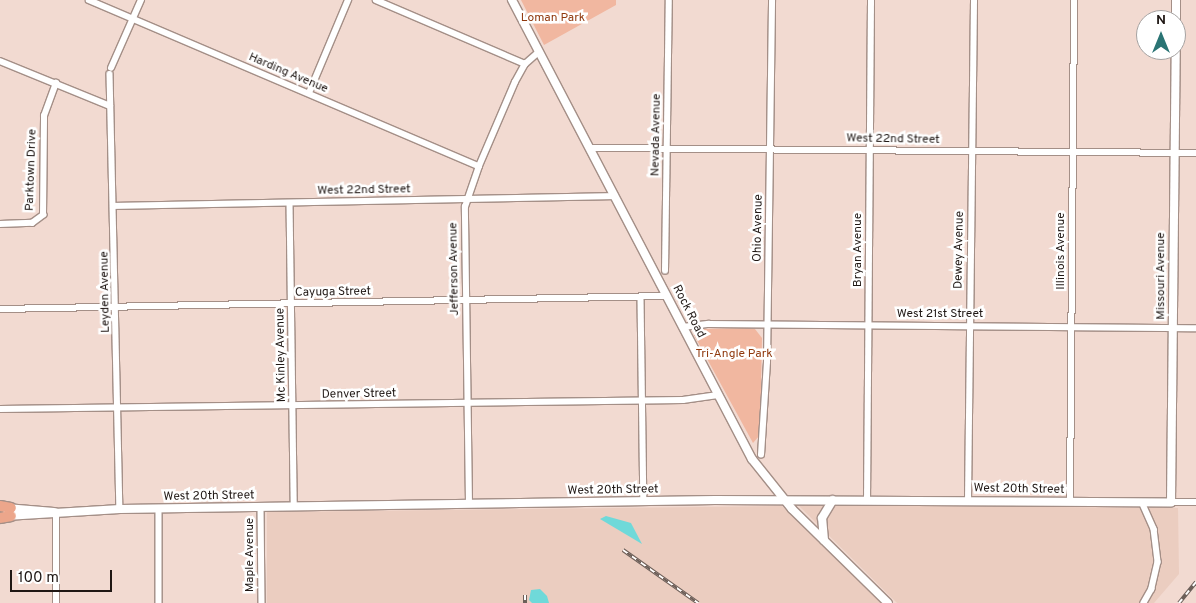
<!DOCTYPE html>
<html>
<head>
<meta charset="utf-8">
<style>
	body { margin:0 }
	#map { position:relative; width:1196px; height:603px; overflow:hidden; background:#f2dad1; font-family:Overpass,sans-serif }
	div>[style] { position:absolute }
	.built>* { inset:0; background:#ebcdc0 }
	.green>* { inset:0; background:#f1b7a0 }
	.water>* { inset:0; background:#6fd9d9 }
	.roads { filter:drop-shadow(1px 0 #a48f87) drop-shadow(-1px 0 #a48f87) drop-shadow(0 1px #a48f87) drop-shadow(0 -1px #a48f87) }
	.street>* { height:5.5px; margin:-2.75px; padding:0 2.75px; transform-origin:2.75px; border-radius:2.75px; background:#fff }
	.secondary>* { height:8px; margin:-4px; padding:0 4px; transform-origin:4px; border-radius:4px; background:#fff }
	.highway>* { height:10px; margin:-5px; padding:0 5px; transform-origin:5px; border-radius:5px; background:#eca68b }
	.rail>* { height:4px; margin-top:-2px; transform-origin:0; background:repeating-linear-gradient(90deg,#fff 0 5.5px,#6c5f59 0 11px); box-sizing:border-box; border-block:1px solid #6c5f59 }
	span { translate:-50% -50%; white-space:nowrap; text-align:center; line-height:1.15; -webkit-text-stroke:5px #fff; paint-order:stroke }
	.park-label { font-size:12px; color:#90390e }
	.street-label { font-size:12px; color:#1f1714 }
	.north { position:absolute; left:1136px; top:10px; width:50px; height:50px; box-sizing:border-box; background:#fff; border:1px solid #a5a2a1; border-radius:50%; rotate:0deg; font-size:14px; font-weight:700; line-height:20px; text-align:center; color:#1f1714 }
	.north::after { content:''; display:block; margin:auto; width:18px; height:22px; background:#2a7474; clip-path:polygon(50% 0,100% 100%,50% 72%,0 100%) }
	.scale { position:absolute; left:10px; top:570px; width:102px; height:22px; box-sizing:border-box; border:2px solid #1f1714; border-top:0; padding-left:6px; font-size:15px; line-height:18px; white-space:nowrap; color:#1f1714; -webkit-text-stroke:4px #fff; paint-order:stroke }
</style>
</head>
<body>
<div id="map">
	<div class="built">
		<i style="clip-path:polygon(798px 505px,1178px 508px,1179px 574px,1154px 603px,897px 603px)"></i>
		<i style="clip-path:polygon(782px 506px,881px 603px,267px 603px,267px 512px)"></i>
	</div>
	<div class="green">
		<i style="clip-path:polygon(521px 0,616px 0,616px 5px,544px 45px)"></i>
		<i style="clip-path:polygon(748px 328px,755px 329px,762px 338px,760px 435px,753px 443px,694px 335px,700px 329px)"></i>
	</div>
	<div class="water">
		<i style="clip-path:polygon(606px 516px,631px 523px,642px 544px,600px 519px)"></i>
		<i style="clip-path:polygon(540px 589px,547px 596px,549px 603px,532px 603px,529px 600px,531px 590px)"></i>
	</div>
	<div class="roads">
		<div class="street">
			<i style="left:89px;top:0;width:424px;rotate:23.1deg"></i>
			<i style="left:376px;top:0;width:162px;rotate:23.2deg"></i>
			<i style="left:0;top:61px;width:119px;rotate:22.2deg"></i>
			<i style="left:111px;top:68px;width:74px;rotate:-66.2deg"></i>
			<i style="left:110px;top:74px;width:435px;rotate:88.7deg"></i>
			<i style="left:309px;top:93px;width:101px;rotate:-67.2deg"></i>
			<i style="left:590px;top:148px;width:606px;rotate:0.47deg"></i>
			<i style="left:290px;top:203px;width:304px;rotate:89.2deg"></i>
			<i style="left:114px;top:206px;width:501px;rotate:-1.14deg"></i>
			<i style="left:0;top:224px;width:32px;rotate:-2deg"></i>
			<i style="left:32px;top:223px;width:14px;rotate:-36deg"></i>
			<i style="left:43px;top:215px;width:99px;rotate:-89.4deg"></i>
			<i style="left:44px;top:116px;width:35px;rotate:-70deg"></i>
			<i style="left:665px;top:271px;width:271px;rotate:-89.2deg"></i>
			<i style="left:641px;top:298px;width:203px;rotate:89.2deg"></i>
			<i style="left:0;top:309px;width:667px;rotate:-1.12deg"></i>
			<i style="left:683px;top:327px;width:26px;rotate:-7deg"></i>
			<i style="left:709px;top:324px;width:487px;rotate:0.5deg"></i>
			<i style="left:0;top:409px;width:683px;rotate:-0.75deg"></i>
			<i style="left:683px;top:400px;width:35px;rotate:-8deg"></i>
			<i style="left:761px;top:455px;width:93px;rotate:-86.3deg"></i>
			<i style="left:767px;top:362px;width:362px;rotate:-89.2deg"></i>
			<i style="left:867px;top:500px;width:500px;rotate:-89.54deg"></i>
			<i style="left:968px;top:500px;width:500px;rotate:-89.31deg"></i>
			<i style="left:1070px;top:502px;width:502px;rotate:-89.54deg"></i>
			<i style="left:1142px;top:502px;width:30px;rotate:66deg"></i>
			<i style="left:1154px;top:529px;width:33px;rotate:83deg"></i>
			<i style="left:1158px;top:562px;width:28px;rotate:103deg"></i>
			<i style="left:1152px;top:589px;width:16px;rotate:120deg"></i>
			<i style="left:1171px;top:502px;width:25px"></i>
			<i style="left:469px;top:504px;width:297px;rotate:-90.8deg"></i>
			<i style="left:465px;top:207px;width:43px;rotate:-71.1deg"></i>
			<i style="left:479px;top:166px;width:91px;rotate:-66.8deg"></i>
			<i style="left:515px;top:82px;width:21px;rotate:-61deg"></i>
			<i style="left:525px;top:64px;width:18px;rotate:-41deg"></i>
			<i style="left:261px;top:507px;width:96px;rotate:89.4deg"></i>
			<i style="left:159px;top:509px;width:94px;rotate:90deg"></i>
			<i style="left:56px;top:603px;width:91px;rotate:-90deg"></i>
		</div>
		<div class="secondary">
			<i style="left:512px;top:0;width:518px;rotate:62.4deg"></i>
			<i style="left:752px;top:459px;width:64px;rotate:51.3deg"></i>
			<i style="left:792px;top:509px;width:134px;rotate:44.4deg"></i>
			<i style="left:1176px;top:20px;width:20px;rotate:-90deg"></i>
			<i style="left:6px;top:508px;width:48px;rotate:4.8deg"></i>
			<i style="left:6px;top:516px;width:114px;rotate:-3.5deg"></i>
			<i style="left:120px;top:509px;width:595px;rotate:-0.87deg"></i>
			<i style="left:715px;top:500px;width:456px;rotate:0.3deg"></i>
			<i style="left:1171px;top:502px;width:452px;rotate:-89.4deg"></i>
			<i style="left:824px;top:540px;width:22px;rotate:-95deg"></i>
			<i style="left:822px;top:518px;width:21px;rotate:-59deg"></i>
		</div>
		<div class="highway">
			<i style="left:0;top:506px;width:11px;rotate:10deg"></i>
			<i style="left:0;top:518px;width:11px;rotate:-10deg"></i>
		</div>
	</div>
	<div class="rail">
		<i style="left:623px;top:550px;width:92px;rotate:35.2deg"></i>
		<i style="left:525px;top:595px;width:8px;rotate:90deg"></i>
		<i style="left:1179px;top:603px;width:27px;rotate:-51deg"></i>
	</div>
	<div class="park-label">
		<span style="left:553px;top:19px">Loman Park</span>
		<span style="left:734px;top:355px">Tri-Angle Park</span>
	</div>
	<div class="street-label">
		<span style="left:288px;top:74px;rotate:23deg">Harding Avenue</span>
		<span style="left:657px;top:135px;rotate:-89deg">Nevada Avenue</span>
		<span style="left:893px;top:140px;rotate:1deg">West 22nd Street</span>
		<span style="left:32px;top:170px;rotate:-88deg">Parktown Drive</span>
		<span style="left:364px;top:191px;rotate:-1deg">West 22nd Street</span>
		<span style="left:759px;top:228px;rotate:-89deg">Ohio Avenue</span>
		<span style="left:859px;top:250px;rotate:-90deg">Bryan Avenue</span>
		<span style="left:960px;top:250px;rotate:-89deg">Dewey Avenue</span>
		<span style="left:1062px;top:251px;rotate:-90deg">Illinois Avenue</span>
		<span style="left:455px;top:269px;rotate:-91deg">Jefferson Avenue</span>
		<span style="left:1162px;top:276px;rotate:-90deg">Missouri Avenue</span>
		<span style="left:106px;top:292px;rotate:-91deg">Leyden Avenue</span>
		<span style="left:333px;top:293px;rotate:-1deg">Cayuga Street</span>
		<span style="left:688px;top:312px;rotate:63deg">Rock Road</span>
		<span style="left:940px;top:315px">West 21st Street</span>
		<span style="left:282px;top:355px;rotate:-91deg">Mc Kinley Avenue</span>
		<span style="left:359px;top:395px;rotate:-1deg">Denver Street</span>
		<span style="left:1019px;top:490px;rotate:1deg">West 20th Street</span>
		<span style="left:613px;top:491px;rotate:-1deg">West 20th Street</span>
		<span style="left:209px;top:497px;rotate:-1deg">West 20th Street</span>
		<span style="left:251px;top:555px;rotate:-90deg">Maple Avenue</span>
	</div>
	<div class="north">N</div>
	<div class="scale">100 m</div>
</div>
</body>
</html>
